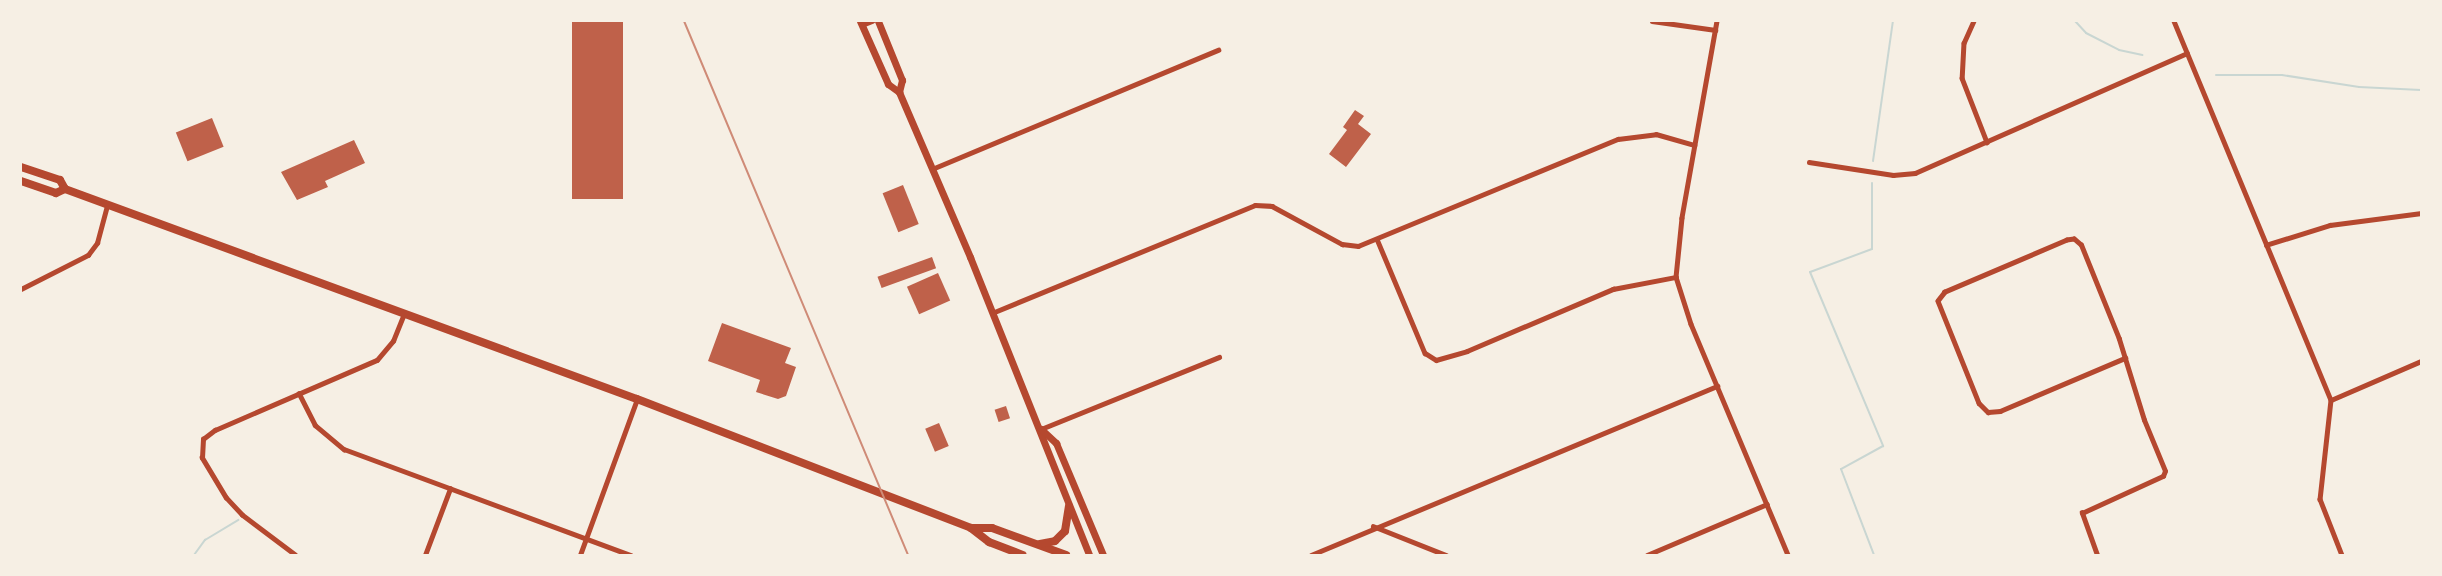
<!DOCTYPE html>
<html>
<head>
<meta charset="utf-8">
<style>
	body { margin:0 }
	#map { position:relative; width:2442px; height:576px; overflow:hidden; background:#f6efe4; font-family:"DM Sans",sans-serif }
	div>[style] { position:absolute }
	.stream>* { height:2px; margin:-1px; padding:0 1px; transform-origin:1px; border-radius:1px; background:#c9d6d2 }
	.building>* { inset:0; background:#bf614a; transform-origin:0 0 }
	.minor>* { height:4.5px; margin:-2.25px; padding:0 2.25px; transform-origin:2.25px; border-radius:2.25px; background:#b5482f }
	.secondary>* { height:7px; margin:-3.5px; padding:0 3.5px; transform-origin:3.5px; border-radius:3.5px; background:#b5482f }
	.primary>* { height:8px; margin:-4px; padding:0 4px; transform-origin:4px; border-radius:4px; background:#b5482f }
	.rail>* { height:2px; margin:-1px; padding:0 1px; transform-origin:1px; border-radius:1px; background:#cf8b77 }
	span { translate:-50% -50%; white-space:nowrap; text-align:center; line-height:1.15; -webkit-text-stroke:6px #f6efe4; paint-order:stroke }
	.frame { position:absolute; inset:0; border:22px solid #f6efe4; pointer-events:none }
</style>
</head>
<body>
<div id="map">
	<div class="stream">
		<i style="left:2075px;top:21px;width:16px;rotate:47deg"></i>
		<i style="left:2086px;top:33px;width:37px;rotate:27deg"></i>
		<i style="left:2119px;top:50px;width:24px;rotate:12deg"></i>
		<i style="left:2216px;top:75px;width:66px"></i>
		<i style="left:2282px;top:75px;width:78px;rotate:8.9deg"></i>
		<i style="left:2359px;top:87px;width:62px;rotate:2.8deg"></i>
		<i style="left:1873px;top:161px;width:141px;rotate:-81.9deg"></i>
		<i style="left:1872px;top:183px;width:66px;rotate:90deg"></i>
		<i style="left:1872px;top:249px;width:66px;rotate:159.6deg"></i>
		<i style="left:1810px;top:272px;width:189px;rotate:67.2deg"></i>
		<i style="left:1883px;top:446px;width:48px;rotate:151.3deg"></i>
		<i style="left:1841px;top:469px;width:92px;rotate:69deg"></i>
		<i style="left:194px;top:555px;width:19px;rotate:-54deg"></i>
		<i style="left:205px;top:540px;width:39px;rotate:-31deg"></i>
	</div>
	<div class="building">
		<i style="left:572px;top:21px;width:51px;height:178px"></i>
		<i style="clip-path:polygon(1355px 110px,1364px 116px,1358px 124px,1371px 134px,1346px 167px,1329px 154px,1347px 130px,1343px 127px)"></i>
		<i style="left:212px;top:118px;width:31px;height:39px;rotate:68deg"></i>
		<i style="clip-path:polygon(354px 140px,365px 163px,325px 181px,328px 187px,297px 200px,281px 172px)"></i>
		<i style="left:903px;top:185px;width:42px;height:22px;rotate:68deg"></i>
		<i style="left:932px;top:257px;width:12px;height:58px;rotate:70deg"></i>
		<i style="left:938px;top:273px;width:30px;height:34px;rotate:66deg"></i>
		<i style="clip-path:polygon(722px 323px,791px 348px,785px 363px,796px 367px,786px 396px,778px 399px,756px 392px,760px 380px,708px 361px)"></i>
		<i style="left:1006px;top:406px;width:13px;height:12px;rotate:72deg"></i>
		<i style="left:939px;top:423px;width:25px;height:15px;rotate:67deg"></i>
	</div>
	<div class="minor">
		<i style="left:1652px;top:21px;width:64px;rotate:8.1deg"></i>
		<i style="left:1717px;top:21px;width:200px;rotate:100.1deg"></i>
		<i style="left:1682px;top:218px;width:59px;rotate:95.8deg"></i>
		<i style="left:1676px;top:277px;width:49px;rotate:72.3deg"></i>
		<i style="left:1691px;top:324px;width:251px;rotate:67.2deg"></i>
		<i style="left:1974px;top:21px;width:24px;rotate:114deg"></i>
		<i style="left:1964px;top:43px;width:35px;rotate:93deg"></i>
		<i style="left:1962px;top:78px;width:69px;rotate:68.7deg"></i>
		<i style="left:2174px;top:21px;width:410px;rotate:67.5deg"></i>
		<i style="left:2331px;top:400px;width:100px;rotate:96.3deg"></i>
		<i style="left:2320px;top:499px;width:60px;rotate:68.6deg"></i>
		<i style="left:862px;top:25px;width:11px;rotate:-22deg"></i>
		<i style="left:1809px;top:162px;width:85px;rotate:8.8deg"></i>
		<i style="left:1893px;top:175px;width:22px;rotate:-5deg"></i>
		<i style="left:1915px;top:173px;width:297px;rotate:-23.8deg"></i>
		<i style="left:932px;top:169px;width:310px;rotate:-22.6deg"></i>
		<i style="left:1377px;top:239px;width:124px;rotate:67.2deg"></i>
		<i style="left:1425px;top:353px;width:13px;rotate:32deg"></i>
		<i style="left:1436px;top:360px;width:32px;rotate:-16deg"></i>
		<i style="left:1467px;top:351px;width:159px;rotate:-23deg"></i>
		<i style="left:1613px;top:289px;width:64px;rotate:-10.8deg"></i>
		<i style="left:2266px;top:245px;width:67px;rotate:-17.4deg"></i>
		<i style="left:2330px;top:225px;width:92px;rotate:-7.5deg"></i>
		<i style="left:21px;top:289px;width:75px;rotate:-26.9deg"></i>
		<i style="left:88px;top:255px;width:15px;rotate:-53deg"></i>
		<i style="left:97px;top:243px;width:39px;rotate:-75deg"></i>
		<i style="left:992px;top:313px;width:284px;rotate:-22.3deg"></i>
		<i style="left:1255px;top:205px;width:17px;rotate:3deg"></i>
		<i style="left:1272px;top:206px;width:80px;rotate:28.5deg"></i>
		<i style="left:1342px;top:244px;width:16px;rotate:7deg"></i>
		<i style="left:1358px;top:246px;width:281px;rotate:-22.4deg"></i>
		<i style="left:1618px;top:139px;width:38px;rotate:-7deg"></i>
		<i style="left:1656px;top:134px;width:40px;rotate:16deg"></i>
		<i style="left:299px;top:393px;width:36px;rotate:63deg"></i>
		<i style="left:315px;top:425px;width:38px;rotate:40deg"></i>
		<i style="left:344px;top:449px;width:306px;rotate:20.3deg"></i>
		<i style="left:2331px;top:400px;width:98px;rotate:-23.4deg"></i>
		<i style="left:1041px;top:429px;width:192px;rotate:-22deg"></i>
		<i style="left:1373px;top:526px;width:79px;rotate:21.7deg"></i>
		<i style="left:295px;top:555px;width:66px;rotate:-143deg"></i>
		<i style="left:242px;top:515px;width:23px;rotate:-133deg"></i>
		<i style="left:226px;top:498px;width:47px;rotate:-121deg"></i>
		<i style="left:202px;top:458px;width:19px;rotate:-87deg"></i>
		<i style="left:203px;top:439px;width:15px;rotate:-37deg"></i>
		<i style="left:215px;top:430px;width:176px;rotate:-23.4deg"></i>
		<i style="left:377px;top:360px;width:25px;rotate:-50deg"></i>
		<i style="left:393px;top:341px;width:29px;rotate:-68deg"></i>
		<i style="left:425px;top:555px;width:71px;rotate:-69.3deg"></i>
		<i style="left:580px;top:555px;width:166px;rotate:-69.9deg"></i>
		<i style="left:1311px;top:555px;width:440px;rotate:-22.6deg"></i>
		<i style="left:1647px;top:555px;width:130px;rotate:-23deg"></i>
		<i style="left:2097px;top:555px;width:45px;rotate:-109.7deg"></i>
		<i style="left:2082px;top:513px;width:89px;rotate:-24.6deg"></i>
		<i style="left:2163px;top:476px;width:5px;rotate:-68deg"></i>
		<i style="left:2165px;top:471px;width:55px;rotate:-112.4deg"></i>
		<i style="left:2144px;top:420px;width:85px;rotate:-107.2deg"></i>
		<i style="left:2119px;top:339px;width:101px;rotate:-112deg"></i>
		<i style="left:2081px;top:245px;width:9px;rotate:-139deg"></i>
		<i style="left:2074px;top:239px;width:7px;rotate:172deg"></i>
		<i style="left:2067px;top:240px;width:133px;rotate:156.9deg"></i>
		<i style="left:1945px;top:292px;width:11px;rotate:128deg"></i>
		<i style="left:1938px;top:301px;width:110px;rotate:68.1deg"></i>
		<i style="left:1979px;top:403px;width:13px;rotate:45deg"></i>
		<i style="left:1988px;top:412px;width:12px;rotate:-5deg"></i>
		<i style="left:2000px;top:411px;width:136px;rotate:-23deg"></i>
	</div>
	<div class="secondary">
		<i style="left:860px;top:21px;width:69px;rotate:66deg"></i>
		<i style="left:888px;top:84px;width:14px;rotate:36deg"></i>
		<i style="left:899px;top:92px;width:180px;rotate:66.7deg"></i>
		<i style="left:970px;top:257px;width:321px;rotate:68.2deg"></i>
		<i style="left:878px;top:21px;width:64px;rotate:67.9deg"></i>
		<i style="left:902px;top:80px;width:12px;rotate:104deg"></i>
		<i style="left:1041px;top:429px;width:21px;rotate:43deg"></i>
		<i style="left:1056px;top:443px;width:121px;rotate:67.2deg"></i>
	</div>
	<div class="primary">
		<i style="left:21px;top:167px;width:41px;rotate:18.4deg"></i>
		<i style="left:60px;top:180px;width:10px;rotate:61deg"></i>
		<i style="left:21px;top:181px;width:37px;rotate:19deg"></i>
		<i style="left:56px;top:193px;width:10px;rotate:-24deg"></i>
		<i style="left:65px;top:189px;width:609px;rotate:20.16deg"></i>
		<i style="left:637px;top:399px;width:358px;rotate:21.1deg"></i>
		<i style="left:971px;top:528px;width:23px;rotate:38deg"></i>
		<i style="left:989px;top:542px;width:36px;rotate:21deg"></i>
		<i style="left:971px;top:528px;width:21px"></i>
		<i style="left:992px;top:528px;width:79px;rotate:20deg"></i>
		<i style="left:1040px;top:544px;width:15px;rotate:-11deg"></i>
		<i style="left:1055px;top:541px;width:14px;rotate:-45deg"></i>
		<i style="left:1065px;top:531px;width:25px;rotate:-81deg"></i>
	</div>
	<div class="rail">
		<i style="left:684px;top:21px;width:579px;rotate:67.24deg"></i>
	</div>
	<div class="frame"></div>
</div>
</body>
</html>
